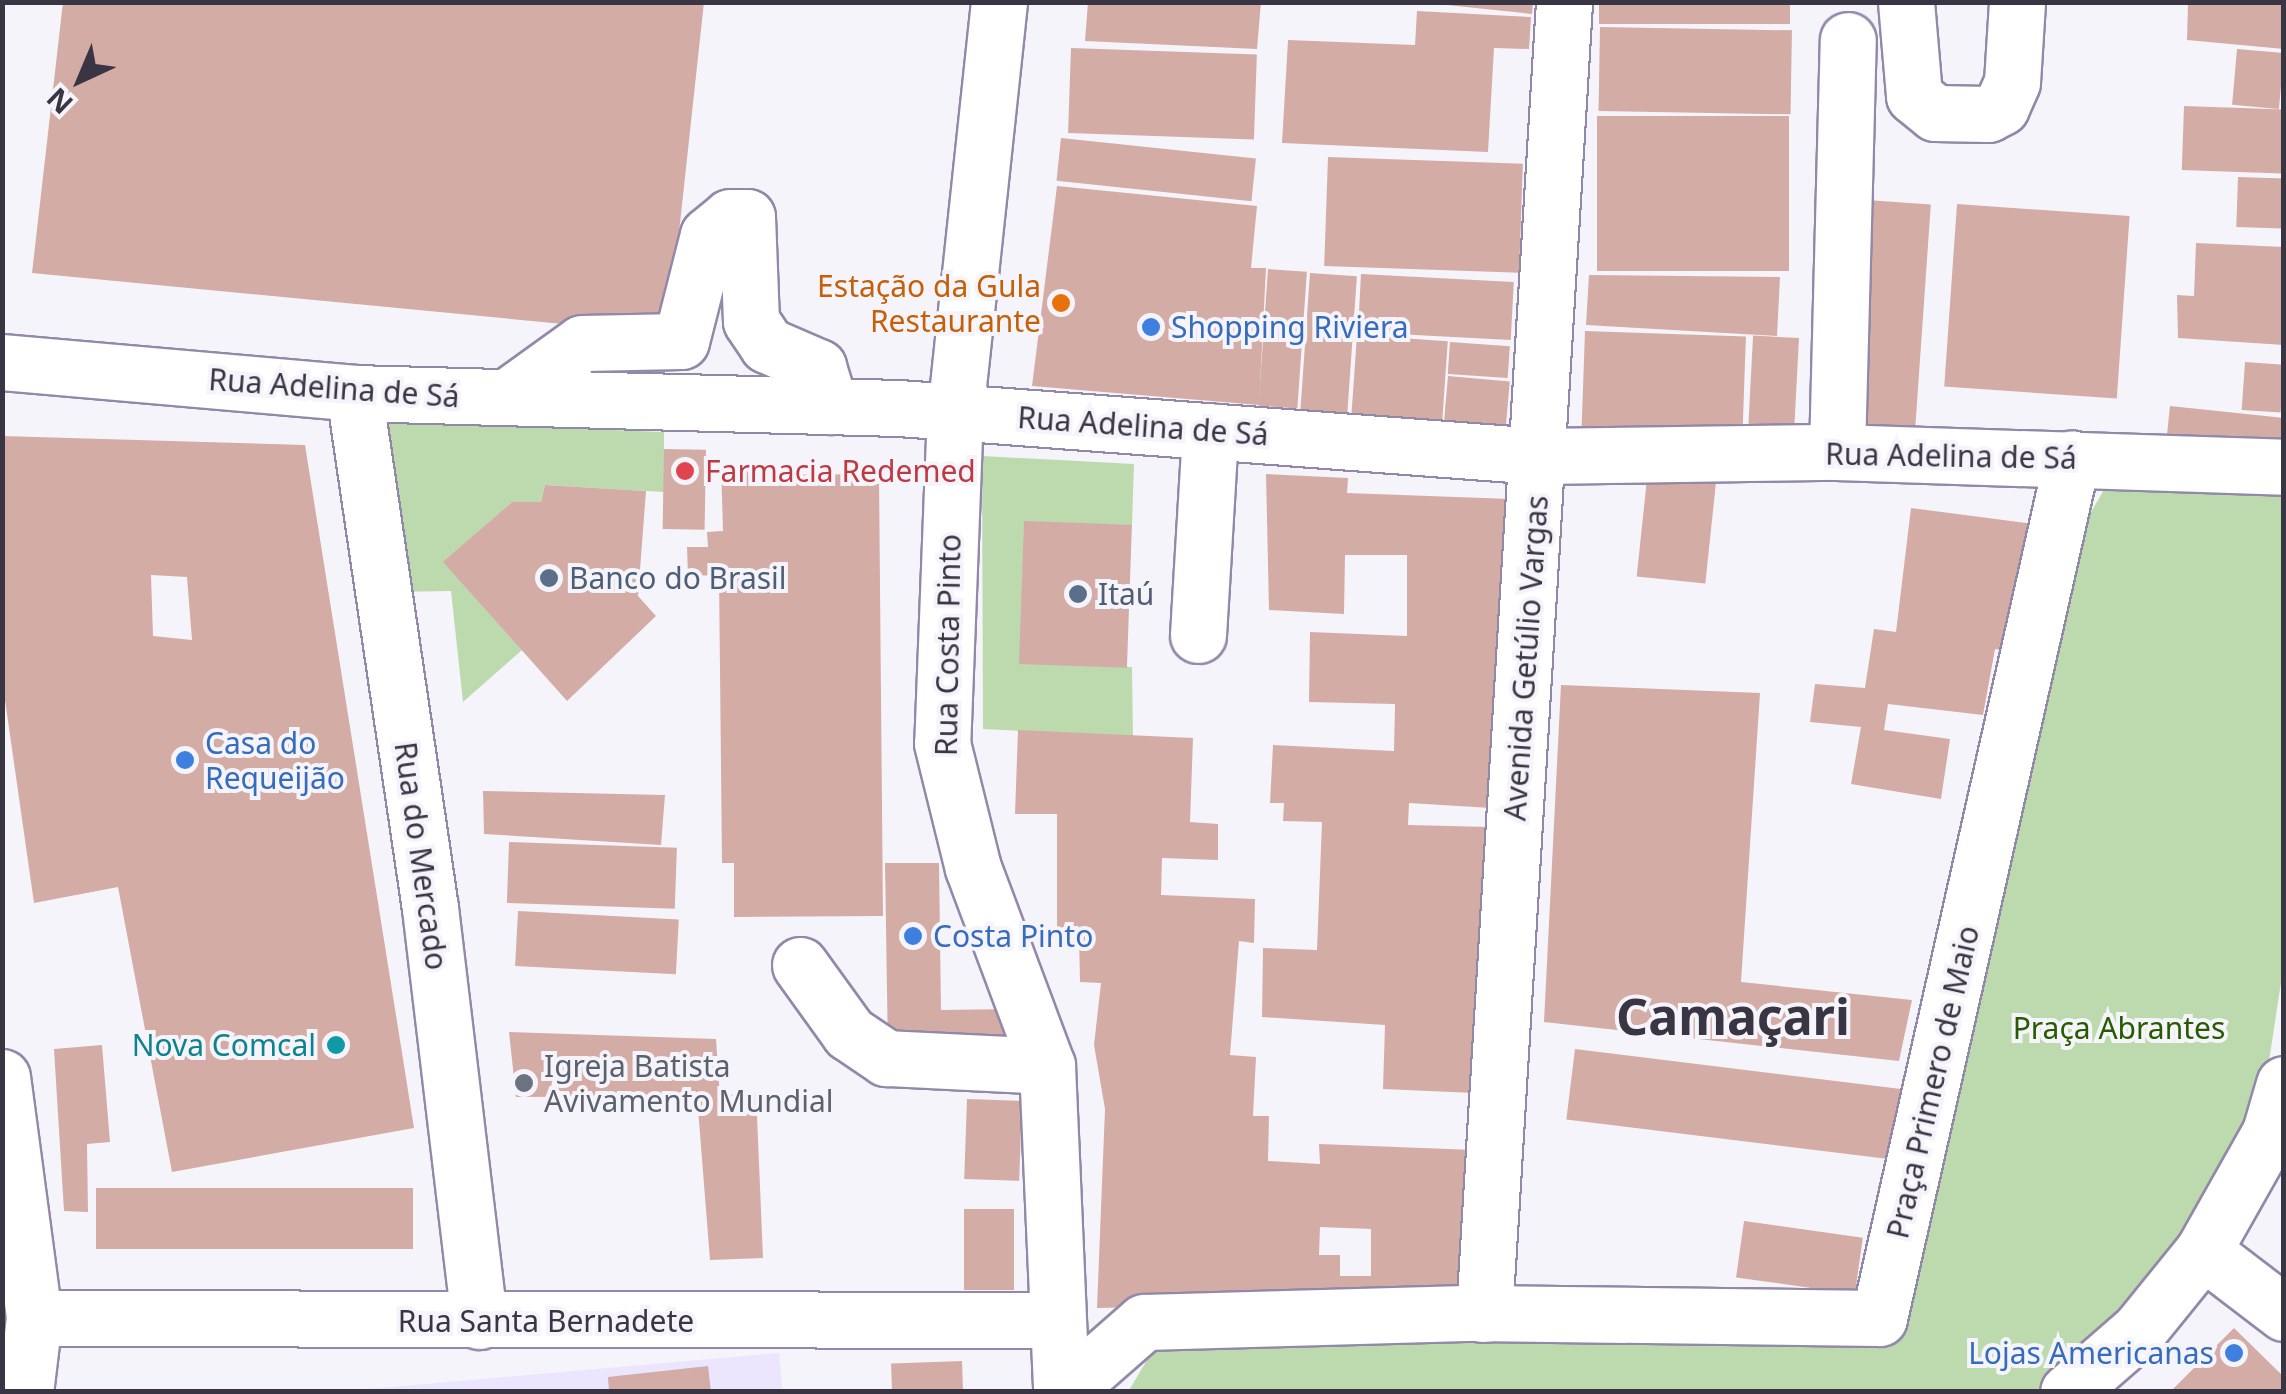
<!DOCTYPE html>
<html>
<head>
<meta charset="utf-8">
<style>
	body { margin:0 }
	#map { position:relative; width:2286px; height:1394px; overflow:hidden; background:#f6f4fb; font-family:"Noto Sans",sans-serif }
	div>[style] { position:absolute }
	.built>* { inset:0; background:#ece5fe; transform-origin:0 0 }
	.green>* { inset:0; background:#bcdaae }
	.building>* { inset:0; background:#d4aca6; transform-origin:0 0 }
	.roads { filter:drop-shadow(2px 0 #9289a9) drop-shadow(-2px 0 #9289a9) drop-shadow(0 2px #9289a9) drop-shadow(0 -2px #9289a9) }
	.minor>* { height:55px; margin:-27.5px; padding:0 27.5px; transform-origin:27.5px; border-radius:27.5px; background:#fff }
	.major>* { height:55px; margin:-27.5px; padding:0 27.5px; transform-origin:27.5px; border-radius:27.5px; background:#fff }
	.dots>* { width:28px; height:28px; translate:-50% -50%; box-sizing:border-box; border:5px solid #f6f4fb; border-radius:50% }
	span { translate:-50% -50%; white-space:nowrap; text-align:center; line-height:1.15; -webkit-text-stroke:8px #f6f4fb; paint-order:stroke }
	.food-label { font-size:30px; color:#c56008 }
	.right { translate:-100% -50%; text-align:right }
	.shop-label { font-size:30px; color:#366cbe }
	.left { translate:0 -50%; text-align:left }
	.street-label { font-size:30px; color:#393543 }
	.health-label { font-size:30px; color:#be3a42 }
	.service-label { font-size:30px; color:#4e5e75 }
	.park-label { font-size:30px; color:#285a00 }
	.culture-label { font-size:30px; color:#0d838f }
	.worship-label { font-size:30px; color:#5b616d }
	.town-label { font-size:50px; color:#393543; font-weight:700 }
	.frame { position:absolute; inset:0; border:5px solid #393543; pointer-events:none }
	.north { position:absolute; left:30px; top:30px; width:100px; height:100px; -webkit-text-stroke:8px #f6f4fb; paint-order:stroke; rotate:224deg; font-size:28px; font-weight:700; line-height:40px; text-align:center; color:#393543 }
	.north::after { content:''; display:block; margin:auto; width:35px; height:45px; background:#393543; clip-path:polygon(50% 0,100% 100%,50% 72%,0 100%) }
</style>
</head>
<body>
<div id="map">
	<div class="built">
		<i style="left:779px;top:1353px;width:38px;height:709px;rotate:85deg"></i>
	</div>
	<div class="green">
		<i style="clip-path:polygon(376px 421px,664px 432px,664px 492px,545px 485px,541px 502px,512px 502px,444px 562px,522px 650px,463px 702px,451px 591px,394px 592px)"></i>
		<i style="clip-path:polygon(982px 456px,1134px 464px,1132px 525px,1024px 522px,1023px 663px,1132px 667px,1133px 737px,983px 729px)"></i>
		<i style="clip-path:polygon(2105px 488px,2283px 494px,2284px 963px,2267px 1074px,2204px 1210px,2084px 1354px,2037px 1391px,1128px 1392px,1156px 1345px,1187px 1342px,1887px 1338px,2083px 526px)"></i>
	</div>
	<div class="building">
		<i style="clip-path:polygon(63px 2px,704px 2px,668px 334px,32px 273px)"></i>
		<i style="clip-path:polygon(1088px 2px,1261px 2px,1257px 49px,1085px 41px)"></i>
		<i style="clip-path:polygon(1418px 2px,1533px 2px,1532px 14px)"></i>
		<i style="left:1599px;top:2px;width:191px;height:22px"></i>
		<i style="clip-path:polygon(2188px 2px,2284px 2px,2284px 49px,2187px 40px)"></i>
		<i style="clip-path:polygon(1417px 11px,1531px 17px,1529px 49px,1494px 48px,1488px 152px,1282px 143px,1288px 40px,1415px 45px)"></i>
		<i style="left:1600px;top:27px;width:192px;height:84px;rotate:1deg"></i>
		<i style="left:1071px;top:48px;width:186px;height:85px;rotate:2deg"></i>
		<i style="left:2237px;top:49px;width:47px;height:56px;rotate:5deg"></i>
		<i style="left:2184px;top:106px;width:100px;height:64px;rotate:2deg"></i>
		<i style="left:1597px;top:116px;width:192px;height:155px"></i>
		<i style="left:1061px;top:138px;width:196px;height:43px;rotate:6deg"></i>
		<i style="left:1328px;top:157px;width:195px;height:109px;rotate:2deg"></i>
		<i style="left:2238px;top:177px;width:46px;height:50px;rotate:2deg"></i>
		<i style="clip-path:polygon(1057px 186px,1257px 206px,1251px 268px,1266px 268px,1259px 405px,1032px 386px)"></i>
		<i style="left:1867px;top:200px;width:64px;height:234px;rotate:4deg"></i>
		<i style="left:1957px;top:204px;width:173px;height:183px;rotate:4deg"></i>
		<i style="clip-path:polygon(2196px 243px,2284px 247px,2284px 345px,2178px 338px,2177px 295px,2194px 296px)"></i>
		<i style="left:1268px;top:269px;width:39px;height:137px;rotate:4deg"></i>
		<i style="left:1310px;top:273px;width:47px;height:139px;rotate:4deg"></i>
		<i style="left:1361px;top:274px;width:153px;height:58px;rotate:3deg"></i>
		<i style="clip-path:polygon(1589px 275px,1780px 277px,1777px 336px,1586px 325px)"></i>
		<i style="left:1585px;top:331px;width:161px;height:109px;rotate:2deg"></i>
		<i style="left:1357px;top:335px;width:91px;height:81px;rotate:4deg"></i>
		<i style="left:1799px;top:338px;width:107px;height:46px;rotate:93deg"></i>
		<i style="left:1450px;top:342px;width:60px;height:32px;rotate:4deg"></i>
		<i style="left:2245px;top:362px;width:39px;height:48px;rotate:4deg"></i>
		<i style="left:1448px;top:376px;width:62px;height:44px;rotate:5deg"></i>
		<i style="left:2170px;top:406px;width:115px;height:37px;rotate:6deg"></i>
		<i style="clip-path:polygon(evenodd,2px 436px,305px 445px,414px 1128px,172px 1172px,118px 887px,34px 903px,2px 679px,2px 436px,151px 575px,187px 577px,192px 640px,153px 636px,151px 575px)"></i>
		<i style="left:664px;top:449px;width:42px;height:80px;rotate:1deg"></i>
		<i style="clip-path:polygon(721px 464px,748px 465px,748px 475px,879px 474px,883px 916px,734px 917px,734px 863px,722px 863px,719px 575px,688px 576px,687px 547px,708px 547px,707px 532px,723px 531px)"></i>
		<i style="left:1648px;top:469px;width:69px;height:108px;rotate:6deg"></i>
		<i style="clip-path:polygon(1266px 474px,1348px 478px,1347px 493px,1511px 499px,1491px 808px,1409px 803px,1408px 825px,1490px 827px,1474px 1093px,1383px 1089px,1385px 1025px,1262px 1017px,1263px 948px,1317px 950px,1322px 822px,1283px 821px,1284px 803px,1270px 803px,1273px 745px,1394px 751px,1395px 704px,1309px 702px,1310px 632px,1407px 636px,1407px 555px,1345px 555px,1344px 614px,1269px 610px)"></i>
		<i style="clip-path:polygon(545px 485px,646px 491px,638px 596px,656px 616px,567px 701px,443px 562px,512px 502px,541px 502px)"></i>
		<i style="clip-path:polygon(1911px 508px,2034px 524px,2009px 651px,1995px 649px,1983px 715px,1888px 704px,1884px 730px,1950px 739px,1941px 799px,1851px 784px,1861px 727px,1810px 722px,1815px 684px,1865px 688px,1874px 629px,1896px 632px)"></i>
		<i style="left:1024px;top:521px;width:108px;height:143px;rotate:2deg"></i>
		<i style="clip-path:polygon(1561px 685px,1760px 693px,1741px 982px,1912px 1000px,1899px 1061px,1544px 1022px)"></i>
		<i style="clip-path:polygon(evenodd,1018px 730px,1193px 738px,1190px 822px,1218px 824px,1218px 860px,1162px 858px,1161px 895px,1255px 899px,1254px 943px,1239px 941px,1230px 1055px,1256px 1057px,1253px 1116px,1269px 1116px,1268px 1161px,1320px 1164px,1319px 1144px,1474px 1150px,1467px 1300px,1097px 1308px,1105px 1109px,1094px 1045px,1101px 983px,1080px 982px,1079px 935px,1057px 934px,1057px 814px,1015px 814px,1018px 730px,1320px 1227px,1371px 1229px,1371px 1276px,1340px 1276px,1340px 1255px,1319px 1255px,1320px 1227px)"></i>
		<i style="clip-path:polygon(483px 791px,665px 795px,661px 845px,484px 834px)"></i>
		<i style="left:509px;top:842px;width:168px;height:61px;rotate:2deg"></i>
		<i style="clip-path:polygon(885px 863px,939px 863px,941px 1010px,1013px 1009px,1013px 1054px,888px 1055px)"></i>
		<i style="left:518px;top:911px;width:161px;height:55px;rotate:3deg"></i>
		<i style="clip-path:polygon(509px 1032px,716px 1039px,720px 1096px,756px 1092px,763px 1258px,710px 1260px,697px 1096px,516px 1097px)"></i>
		<i style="clip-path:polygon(102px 1045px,110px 1142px,87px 1144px,88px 1212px,64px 1211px,54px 1049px)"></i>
		<i style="left:1575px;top:1049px;width:347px;height:71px;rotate:7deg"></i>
		<i style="left:967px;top:1099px;width:55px;height:80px;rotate:2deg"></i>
		<i style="left:96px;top:1188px;width:317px;height:61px"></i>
		<i style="left:1014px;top:1209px;width:81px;height:50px;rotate:90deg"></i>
		<i style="left:1744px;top:1221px;width:120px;height:57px;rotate:8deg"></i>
		<i style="clip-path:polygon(2234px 1328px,2284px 1377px,2284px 1392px,2170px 1392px)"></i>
		<i style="left:962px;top:1361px;width:31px;height:71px;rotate:88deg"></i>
		<i style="clip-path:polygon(708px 1366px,711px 1392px,609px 1392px,608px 1377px)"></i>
	</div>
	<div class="roads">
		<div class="minor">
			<i style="left:1906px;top:2px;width:94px;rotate:85.1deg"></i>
			<i style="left:1914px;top:96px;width:27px;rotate:39deg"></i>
			<i style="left:1935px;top:113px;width:53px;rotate:1.1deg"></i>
			<i style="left:1988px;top:114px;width:15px;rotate:-28deg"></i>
			<i style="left:2001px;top:107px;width:27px;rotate:-66deg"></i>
			<i style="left:2012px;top:82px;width:80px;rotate:-86.4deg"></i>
			<i style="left:2px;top:362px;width:353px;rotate:5deg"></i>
			<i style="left:354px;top:393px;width:545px;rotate:1.58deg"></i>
			<i style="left:899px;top:408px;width:642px;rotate:4.29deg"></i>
			<i style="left:1539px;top:456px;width:298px;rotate:-0.8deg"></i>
			<i style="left:1837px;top:452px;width:447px;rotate:1.9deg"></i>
			<i style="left:354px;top:393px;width:521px;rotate:81.61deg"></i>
			<i style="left:430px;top:908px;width:416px;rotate:83.2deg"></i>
			<i style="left:507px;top:397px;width:92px;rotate:-35.8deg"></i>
			<i style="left:582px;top:343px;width:99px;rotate:-1.2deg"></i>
			<i style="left:681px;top:341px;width:109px;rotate:-75.7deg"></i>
			<i style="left:708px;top:235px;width:28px;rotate:-39deg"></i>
			<i style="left:730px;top:217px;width:17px"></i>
			<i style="left:747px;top:217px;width:104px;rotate:87.8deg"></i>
			<i style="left:751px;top:321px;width:29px;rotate:56deg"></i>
			<i style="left:767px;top:345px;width:56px;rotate:23.3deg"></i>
			<i style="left:818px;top:367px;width:41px;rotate:72.9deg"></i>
			<i style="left:1837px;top:452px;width:412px;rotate:-88.5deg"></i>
			<i style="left:1198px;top:635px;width:204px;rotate:-86.6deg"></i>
			<i style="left:800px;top:965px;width:84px;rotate:54.2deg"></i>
			<i style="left:849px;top:1033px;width:45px;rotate:34deg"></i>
			<i style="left:886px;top:1058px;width:161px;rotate:2.8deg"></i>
			<i style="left:2px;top:1077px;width:243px;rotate:82.4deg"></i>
			<i style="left:34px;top:1318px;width:75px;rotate:96.9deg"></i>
			<i style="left:2203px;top:1251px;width:102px;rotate:37.4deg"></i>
			<i style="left:1484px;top:1314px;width:1314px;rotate:-86.51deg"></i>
			<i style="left:34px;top:1318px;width:1023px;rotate:0.11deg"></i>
			<i style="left:1064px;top:1392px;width:106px;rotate:-41.2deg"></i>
			<i style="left:1144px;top:1322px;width:330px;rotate:-1.6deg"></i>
			<i style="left:1474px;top:1313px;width:405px;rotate:0.7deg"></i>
			<i style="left:1879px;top:1318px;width:881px;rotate:-77.35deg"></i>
		</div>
		<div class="major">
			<i style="left:999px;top:2px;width:411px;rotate:96.1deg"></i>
			<i style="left:955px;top:411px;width:332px;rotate:92.2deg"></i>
			<i style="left:942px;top:743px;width:129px;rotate:76.1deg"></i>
			<i style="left:973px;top:868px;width:211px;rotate:69.5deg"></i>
			<i style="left:1047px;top:1066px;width:326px;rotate:87.5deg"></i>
			<i style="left:2068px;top:1392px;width:94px;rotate:-41.1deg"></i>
			<i style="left:2139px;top:1330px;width:102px;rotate:-51deg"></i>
			<i style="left:2203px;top:1251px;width:137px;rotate:-60.6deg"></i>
			<i style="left:2270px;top:1132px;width:50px;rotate:-73.7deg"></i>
		</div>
	</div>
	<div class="dots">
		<i style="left:1061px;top:303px;background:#e8710a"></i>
		<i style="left:1151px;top:327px;background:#3f7fe0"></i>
		<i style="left:685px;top:471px;background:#e0444e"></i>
		<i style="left:549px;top:578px;background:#5c6f8a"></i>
		<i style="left:1078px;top:594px;background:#5c6f8a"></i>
		<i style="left:185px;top:760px;background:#3f7fe0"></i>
		<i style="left:913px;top:936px;background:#3f7fe0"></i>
		<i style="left:336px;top:1045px;background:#0f9aa8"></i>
		<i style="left:524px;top:1083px;background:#6b7280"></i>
		<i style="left:2234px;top:1353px;background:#3f7fe0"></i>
	</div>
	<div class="food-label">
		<span class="right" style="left:1041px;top:303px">Estação da Gula<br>Restaurante</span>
	</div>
	<div class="shop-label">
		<span class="left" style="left:1171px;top:327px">Shopping Riviera</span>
		<span class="left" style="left:205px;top:760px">Casa do<br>Requeijão</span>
		<span class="left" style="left:933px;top:936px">Costa Pinto</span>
		<span class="right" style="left:2214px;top:1353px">Lojas Americanas</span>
	</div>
	<div class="street-label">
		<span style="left:334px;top:388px;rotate:4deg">Rua Adelina de Sá</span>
		<span style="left:1143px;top:426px;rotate:4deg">Rua Adelina de Sá</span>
		<span style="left:1951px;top:456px;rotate:1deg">Rua Adelina de Sá</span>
		<span style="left:948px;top:645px;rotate:-89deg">Rua Costa Pinto</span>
		<span style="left:1526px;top:658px;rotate:-86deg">Avenida Getúlio Vargas</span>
		<span style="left:421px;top:856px;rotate:82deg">Rua do Mercado</span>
		<span style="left:1933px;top:1082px;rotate:-77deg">Praça Primero de Maio</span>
		<span style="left:546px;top:1321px">Rua Santa Bernadete</span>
	</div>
	<div class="health-label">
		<span class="left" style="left:705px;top:471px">Farmacia Redemed</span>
	</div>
	<div class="service-label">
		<span class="left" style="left:569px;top:578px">Banco do Brasil</span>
		<span class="left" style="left:1098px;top:594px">Itaú</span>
	</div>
	<div class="park-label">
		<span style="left:2119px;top:1028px">Praça Abrantes</span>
	</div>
	<div class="culture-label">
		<span class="right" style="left:316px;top:1045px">Nova Comcal</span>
	</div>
	<div class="worship-label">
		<span class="left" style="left:544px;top:1083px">Igreja Batista<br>Avivamento Mundial</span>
	</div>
	<div class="town-label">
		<span style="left:1733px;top:1017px">Camaçari</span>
	</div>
	<div class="frame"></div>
	<div class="north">N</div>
</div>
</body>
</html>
